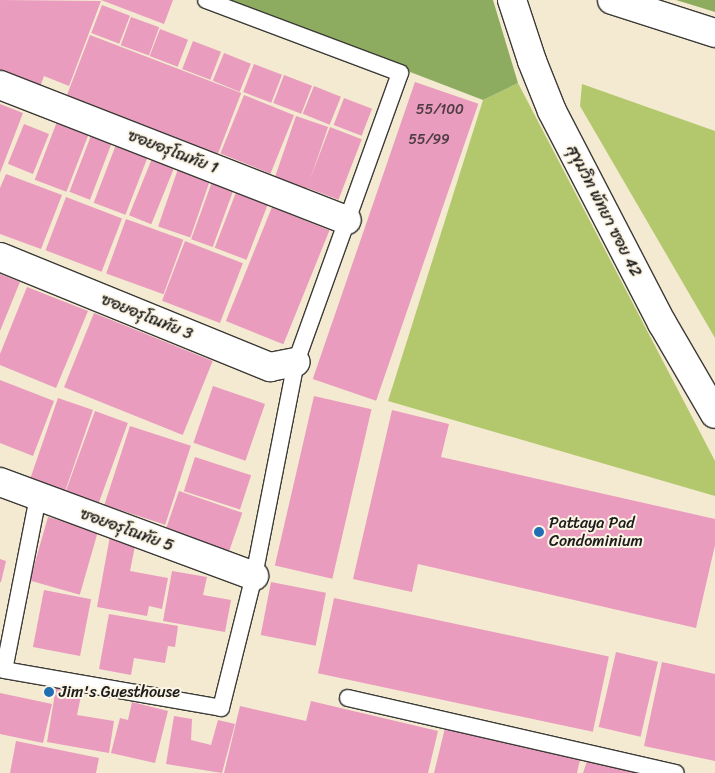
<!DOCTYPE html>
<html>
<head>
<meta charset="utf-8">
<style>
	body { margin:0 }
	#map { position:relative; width:715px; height:773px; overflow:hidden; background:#f4ead1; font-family:Sriracha,"Playpen Sans Thai",sans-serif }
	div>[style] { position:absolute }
	.green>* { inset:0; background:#b3c86c }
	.forest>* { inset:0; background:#8eac60 }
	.building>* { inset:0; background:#e99cbe; transform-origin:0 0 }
	.roads { filter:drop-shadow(1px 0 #3c3b37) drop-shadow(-1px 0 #3c3b37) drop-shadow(0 1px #3c3b37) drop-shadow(0 -1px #3c3b37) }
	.service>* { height:16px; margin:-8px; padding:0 8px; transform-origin:8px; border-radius:8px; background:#fff }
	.minor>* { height:28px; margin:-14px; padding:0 14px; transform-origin:14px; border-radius:14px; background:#fff }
	.dots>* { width:14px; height:14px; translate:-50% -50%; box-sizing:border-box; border:2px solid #fcf5e5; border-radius:50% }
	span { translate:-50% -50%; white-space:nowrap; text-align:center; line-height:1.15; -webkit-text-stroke:4px #fcf5e5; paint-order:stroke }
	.number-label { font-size:14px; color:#4f3c44 }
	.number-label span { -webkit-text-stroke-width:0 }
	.street-label { font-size:16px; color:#1c1c1c }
	.poi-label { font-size:16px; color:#1c1c1c }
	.left { translate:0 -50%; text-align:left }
</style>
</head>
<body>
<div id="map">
	<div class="green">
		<i style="clip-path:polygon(518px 83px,715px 461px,715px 496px,388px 401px,483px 100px)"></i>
		<i style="clip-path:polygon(582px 84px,715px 131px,715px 338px,580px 106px)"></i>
	</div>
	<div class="forest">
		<i style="clip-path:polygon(223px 0,493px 0,518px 83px,483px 100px)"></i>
		<i style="clip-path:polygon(676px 0,715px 0,715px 12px)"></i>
	</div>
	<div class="building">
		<i style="clip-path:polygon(0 0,101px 1px,69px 86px,44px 76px,40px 87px,0 72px)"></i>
		<i style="clip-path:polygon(101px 0,173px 0,164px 24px)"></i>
		<i style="left:102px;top:5px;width:30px;height:30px;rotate:21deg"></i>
		<i style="left:131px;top:17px;width:30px;height:30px;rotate:20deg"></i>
		<i style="left:160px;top:29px;width:30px;height:29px;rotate:21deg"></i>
		<i style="left:90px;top:35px;width:162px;height:65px;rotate:21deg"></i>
		<i style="left:193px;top:41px;width:30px;height:30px;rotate:21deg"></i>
		<i style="left:224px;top:53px;width:29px;height:30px;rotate:22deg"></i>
		<i style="left:254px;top:64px;width:30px;height:30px;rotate:21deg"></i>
		<i style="left:284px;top:75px;width:30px;height:30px;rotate:21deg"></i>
		<i style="left:415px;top:82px;width:67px;height:314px;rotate:19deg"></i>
		<i style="left:314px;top:86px;width:29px;height:30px;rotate:22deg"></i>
		<i style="left:244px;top:95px;width:54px;height:63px;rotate:22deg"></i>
		<i style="left:344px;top:98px;width:30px;height:29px;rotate:21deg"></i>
		<i style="clip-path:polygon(0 104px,23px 113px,0 173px)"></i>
		<i style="left:296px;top:116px;width:34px;height:65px;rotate:19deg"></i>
		<i style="left:58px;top:119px;width:34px;height:65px;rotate:21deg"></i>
		<i style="left:24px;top:124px;width:27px;height:43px;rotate:22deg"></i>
		<i style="left:330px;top:127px;width:34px;height:65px;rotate:21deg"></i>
		<i style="left:92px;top:133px;width:22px;height:63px;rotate:21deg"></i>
		<i style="left:117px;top:142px;width:34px;height:65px;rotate:21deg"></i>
		<i style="left:153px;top:156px;width:24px;height:64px;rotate:22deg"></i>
		<i style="left:179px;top:166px;width:34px;height:64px;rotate:19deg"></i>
		<i style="clip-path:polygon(6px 174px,62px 195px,41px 249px,0 234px,0 188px)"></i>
		<i style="left:213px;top:179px;width:23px;height:64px;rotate:20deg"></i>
		<i style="left:238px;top:187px;width:34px;height:65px;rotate:21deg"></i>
		<i style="left:66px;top:197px;width:60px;height:57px;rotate:21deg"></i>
		<i style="left:272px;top:207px;width:62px;height:123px;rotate:22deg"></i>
		<i style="left:126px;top:219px;width:61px;height:58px;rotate:20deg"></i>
		<i style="left:185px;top:241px;width:62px;height:64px;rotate:21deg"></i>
		<i style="clip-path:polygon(0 274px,20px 282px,0 331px)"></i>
		<i style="clip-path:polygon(27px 287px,88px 311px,56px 388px,0 365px,0 354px)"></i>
		<i style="left:94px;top:313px;width:128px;height:80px;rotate:22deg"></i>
		<i style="clip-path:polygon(0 380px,54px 401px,33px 456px,0 443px)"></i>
		<i style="left:213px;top:386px;width:55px;height:60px;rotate:19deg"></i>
		<i style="left:314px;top:396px;width:59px;height:174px;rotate:13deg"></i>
		<i style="left:58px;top:398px;width:37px;height:87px;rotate:19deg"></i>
		<i style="clip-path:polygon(392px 410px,449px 424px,441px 457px,715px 519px,715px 545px,696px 628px,418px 564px,412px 592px,353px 579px)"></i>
		<i style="left:95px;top:411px;width:35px;height:86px;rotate:20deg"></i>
		<i style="left:130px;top:426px;width:64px;height:83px;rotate:18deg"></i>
		<i style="left:195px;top:457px;width:59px;height:36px;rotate:18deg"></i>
		<i style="left:179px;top:491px;width:67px;height:42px;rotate:19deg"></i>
		<i style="left:48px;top:517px;width:52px;height:66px;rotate:16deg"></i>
		<i style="clip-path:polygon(110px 536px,136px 541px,130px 571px,168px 578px,162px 609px,149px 606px,147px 616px,97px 607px)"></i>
		<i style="clip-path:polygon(0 559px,6px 561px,1px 582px,0 582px)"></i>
		<i style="clip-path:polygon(172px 571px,207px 577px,203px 595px,231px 600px,225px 632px,163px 621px)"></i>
		<i style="left:271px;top:582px;width:56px;height:54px;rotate:11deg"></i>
		<i style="left:44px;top:590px;width:48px;height:58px;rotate:11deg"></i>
		<i style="left:334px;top:598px;width:281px;height:77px;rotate:12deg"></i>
		<i style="clip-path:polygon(109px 614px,178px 626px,175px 647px,168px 646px,165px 663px,134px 658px,131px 675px,99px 669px)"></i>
		<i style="left:616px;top:652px;width:43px;height:77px;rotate:13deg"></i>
		<i style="clip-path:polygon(662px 662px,715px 674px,715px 761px,644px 746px)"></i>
		<i style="clip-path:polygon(56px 687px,82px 691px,77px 715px,114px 721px,109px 753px,47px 742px)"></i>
		<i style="clip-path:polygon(0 693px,52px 704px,43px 743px,0 734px)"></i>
		<i style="clip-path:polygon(311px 701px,438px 731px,428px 773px,224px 773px,240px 706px,306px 721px)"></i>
		<i style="clip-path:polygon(132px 702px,168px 711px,155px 763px,111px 753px,120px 718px,128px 720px)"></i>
		<i style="clip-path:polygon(174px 716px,192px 719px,191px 740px,211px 745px,218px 720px,235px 724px,222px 773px,166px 764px)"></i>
		<i style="clip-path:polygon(445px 728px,580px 760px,577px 773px,434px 773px)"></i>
		<i style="clip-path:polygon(16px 741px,99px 758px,96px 773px,10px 773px)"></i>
		<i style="clip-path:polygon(587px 761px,633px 772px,633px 773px,583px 773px)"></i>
	</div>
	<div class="roads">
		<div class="service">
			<i style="left:38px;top:497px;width:176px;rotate:101.1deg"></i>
			<i style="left:4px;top:670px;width:220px;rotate:9.9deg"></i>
			<i style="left:221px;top:708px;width:136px;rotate:-76deg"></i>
			<i style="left:254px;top:576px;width:218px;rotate:-78.9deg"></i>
			<i style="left:296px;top:362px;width:307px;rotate:-70.2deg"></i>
			<i style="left:400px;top:73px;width:207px;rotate:-159.4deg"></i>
			<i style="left:348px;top:698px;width:336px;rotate:12.9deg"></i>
		</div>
		<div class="minor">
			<i style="left:512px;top:0;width:64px;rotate:71.8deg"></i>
			<i style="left:532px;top:61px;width:54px;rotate:68.2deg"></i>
			<i style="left:552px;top:111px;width:239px;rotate:62.6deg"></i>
			<i style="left:662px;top:323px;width:105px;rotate:59.8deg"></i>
			<i style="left:612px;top:0;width:108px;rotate:17.8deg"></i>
			<i style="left:0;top:85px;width:372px;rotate:21.3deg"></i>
			<i style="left:0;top:257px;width:292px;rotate:22.2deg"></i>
			<i style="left:270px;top:367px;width:26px;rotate:-11deg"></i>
			<i style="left:0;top:482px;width:271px;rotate:20.3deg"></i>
		</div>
	</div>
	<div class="dots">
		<i style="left:539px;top:532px;background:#1f6fb2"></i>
		<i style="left:49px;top:692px;background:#1f6fb2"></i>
	</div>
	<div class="number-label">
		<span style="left:440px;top:110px">55/100</span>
		<span style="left:429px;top:140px">55/99</span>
	</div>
	<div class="street-label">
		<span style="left:173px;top:152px;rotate:21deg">ซอยอรุโณทัย 1</span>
		<span style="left:604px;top:211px;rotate:63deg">สุขุมวิท พัทยา ซอย 42</span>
		<span style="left:147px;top:317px;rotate:22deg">ซอยอรุโณทัย 3</span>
		<span style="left:127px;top:530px;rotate:20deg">ซอยอรุโณทัย 5</span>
	</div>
	<div class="poi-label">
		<span class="left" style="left:549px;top:532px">Pattaya Pad<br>Condominium</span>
		<span class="left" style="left:59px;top:692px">Jim's Guesthouse</span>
	</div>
</div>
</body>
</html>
